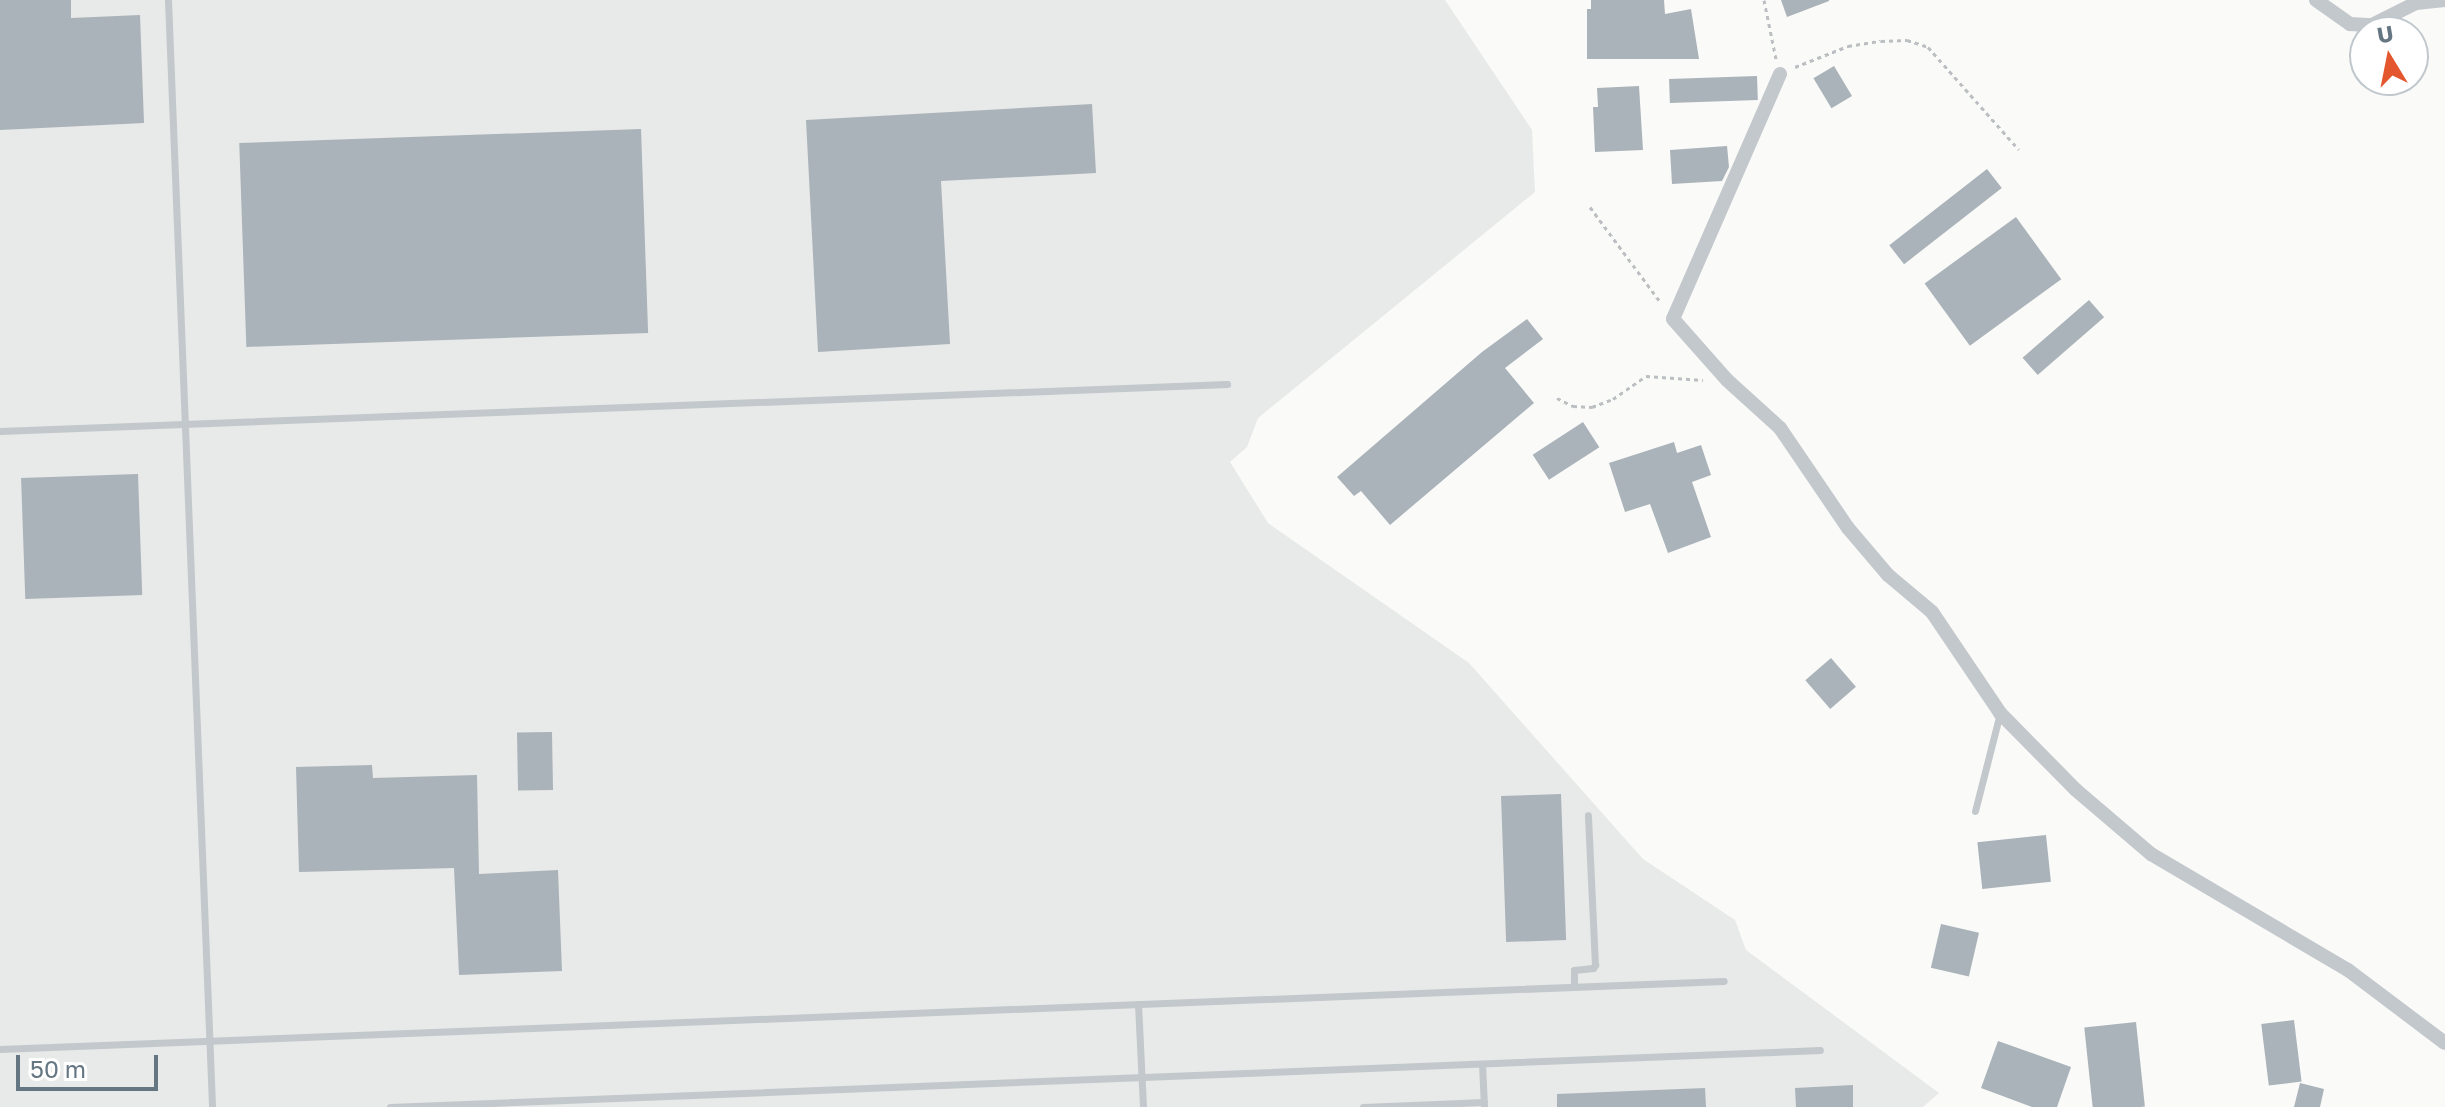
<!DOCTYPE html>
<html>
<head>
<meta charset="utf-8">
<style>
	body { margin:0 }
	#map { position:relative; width:2445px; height:1107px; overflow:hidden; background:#fafaf8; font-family:"Golos Text",sans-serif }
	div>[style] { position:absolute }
	.built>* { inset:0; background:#e8e9e9 }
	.building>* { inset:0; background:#aab3b9; transform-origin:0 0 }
	.path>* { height:3px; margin-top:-1.5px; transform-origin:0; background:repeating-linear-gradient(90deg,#bbbfc2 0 4px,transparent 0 8px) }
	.service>* { height:7px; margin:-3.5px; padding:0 3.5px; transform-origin:3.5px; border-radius:3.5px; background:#c3c8cc }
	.minor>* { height:14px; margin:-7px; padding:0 7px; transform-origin:7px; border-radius:7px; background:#c3c8cc }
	span { translate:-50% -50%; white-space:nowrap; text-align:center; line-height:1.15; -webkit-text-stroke:8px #fff; paint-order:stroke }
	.north { position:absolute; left:2349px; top:16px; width:80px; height:80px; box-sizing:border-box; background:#fff; border:2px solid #c1c8cd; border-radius:50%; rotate:350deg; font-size:22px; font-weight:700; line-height:32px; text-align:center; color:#657683 }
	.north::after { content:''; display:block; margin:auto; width:28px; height:36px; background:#e4572e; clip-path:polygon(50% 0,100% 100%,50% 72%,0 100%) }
	.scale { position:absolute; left:16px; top:1055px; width:142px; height:36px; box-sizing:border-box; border:4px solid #657683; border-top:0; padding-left:10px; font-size:24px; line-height:28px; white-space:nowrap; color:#657683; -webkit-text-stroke:6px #fff; paint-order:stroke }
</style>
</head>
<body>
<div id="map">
	<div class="built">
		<i style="clip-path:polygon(0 0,1445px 0,1532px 130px,1535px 192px,1258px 418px,1247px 447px,1230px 462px,1268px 523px,1469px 663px,1643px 859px,1735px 920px,1746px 950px,1939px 1093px,1923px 1107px,0 1107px)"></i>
	</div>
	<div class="building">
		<i style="clip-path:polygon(0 0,71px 0,71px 18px,140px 15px,144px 123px,0 130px)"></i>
		<i style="clip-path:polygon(1591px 0,1664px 0,1665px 14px,1691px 9px,1699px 59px,1587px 59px,1587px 9px,1591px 9px)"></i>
		<i style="clip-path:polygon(1781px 0,1829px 0,1829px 1px,1787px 17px)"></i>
		<i style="left:1834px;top:66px;width:35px;height:24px;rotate:59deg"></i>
		<i style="left:1757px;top:76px;width:24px;height:88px;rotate:88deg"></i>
		<i style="clip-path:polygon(1639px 86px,1643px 150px,1595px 152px,1593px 107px,1598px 107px,1597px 88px)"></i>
		<i style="clip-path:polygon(1092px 104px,1096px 173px,941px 181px,950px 344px,818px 352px,806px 120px)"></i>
		<i style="left:641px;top:129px;width:204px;height:402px;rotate:88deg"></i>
		<i style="clip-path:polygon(1727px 146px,1729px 167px,1722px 181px,1672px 184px,1670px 150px)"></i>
		<i style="left:1987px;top:169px;width:24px;height:124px;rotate:52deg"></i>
		<i style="left:2016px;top:217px;width:77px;height:113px;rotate:54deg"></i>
		<i style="left:2089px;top:300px;width:23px;height:88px;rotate:49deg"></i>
		<i style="clip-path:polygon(1527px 319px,1543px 339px,1505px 368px,1534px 403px,1390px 525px,1361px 491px,1354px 496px,1337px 477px,1482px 352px)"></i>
		<i style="left:1583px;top:422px;width:30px;height:60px;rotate:57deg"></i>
		<i style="clip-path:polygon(1674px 442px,1677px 453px,1701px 445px,1711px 475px,1692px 482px,1711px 537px,1668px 553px,1650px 504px,1625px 512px,1609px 463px)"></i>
		<i style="left:138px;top:474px;width:121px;height:117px;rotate:88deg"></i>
		<i style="left:1831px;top:658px;width:38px;height:34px;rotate:49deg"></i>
		<i style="left:552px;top:732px;width:58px;height:35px;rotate:89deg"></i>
		<i style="clip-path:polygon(372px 765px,373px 778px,477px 775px,479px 874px,558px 870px,562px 971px,459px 975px,454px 868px,299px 872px,296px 767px)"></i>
		<i style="left:1561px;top:794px;width:146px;height:60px;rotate:88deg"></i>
		<i style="left:2046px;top:835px;width:47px;height:69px;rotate:84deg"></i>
		<i style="left:1941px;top:924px;width:39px;height:45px;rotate:13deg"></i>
		<i style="left:2294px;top:1020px;width:62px;height:33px;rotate:83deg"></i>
		<i style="left:2136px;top:1022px;width:85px;height:52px;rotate:84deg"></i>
		<i style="clip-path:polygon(1998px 1041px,2071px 1067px,2057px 1107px,2032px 1107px,1981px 1088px)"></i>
		<i style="clip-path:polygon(2300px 1083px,2324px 1089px,2320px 1107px,2294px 1107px)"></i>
		<i style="clip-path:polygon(1853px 1085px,1853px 1107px,1796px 1107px,1795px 1088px)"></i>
		<i style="clip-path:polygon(1705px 1088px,1706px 1107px,1557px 1107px,1557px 1094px)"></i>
	</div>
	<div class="path">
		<i style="left:1764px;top:0;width:60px;rotate:78.5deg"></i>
		<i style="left:1795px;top:67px;width:57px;rotate:-21.6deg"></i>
		<i style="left:1848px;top:46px;width:33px;rotate:-9deg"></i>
		<i style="left:1881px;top:41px;width:26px;rotate:-2deg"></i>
		<i style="left:1907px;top:40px;width:22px;rotate:18deg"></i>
		<i style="left:1928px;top:47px;width:137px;rotate:48.5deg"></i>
		<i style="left:1590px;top:207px;width:119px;rotate:53.5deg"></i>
		<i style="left:1557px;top:398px;width:18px;rotate:27deg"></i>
		<i style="left:1573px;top:406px;width:19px;rotate:3deg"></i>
		<i style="left:1592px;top:407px;width:22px;rotate:-21deg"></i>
		<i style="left:1613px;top:399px;width:40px;rotate:-34.9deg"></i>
		<i style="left:1646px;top:376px;width:57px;rotate:4deg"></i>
	</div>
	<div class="service">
		<i style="left:168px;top:0;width:1108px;rotate:87.72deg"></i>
		<i style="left:0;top:431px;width:1228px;rotate:-2.19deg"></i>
		<i style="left:1975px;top:811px;width:101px;rotate:-75.7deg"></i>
		<i style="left:1574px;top:987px;width:17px;rotate:-90deg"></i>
		<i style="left:1574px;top:970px;width:19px;rotate:-6deg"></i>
		<i style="left:1593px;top:968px;width:4px;rotate:-56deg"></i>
		<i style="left:1595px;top:965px;width:150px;rotate:-92.7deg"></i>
		<i style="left:1138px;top:1004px;width:103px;rotate:87.2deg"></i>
		<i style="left:0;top:1049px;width:1725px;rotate:-2.26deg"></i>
		<i style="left:1482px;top:1064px;width:42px;rotate:87.3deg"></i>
		<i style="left:390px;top:1107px;width:1431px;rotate:-2.28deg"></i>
		<i style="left:1363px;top:1107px;width:121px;rotate:-2.4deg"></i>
	</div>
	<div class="minor">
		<i style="left:2316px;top:0;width:42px;rotate:35.2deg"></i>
		<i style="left:2350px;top:24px;width:22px;rotate:3deg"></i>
		<i style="left:2372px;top:25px;width:49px;rotate:-26.6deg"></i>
		<i style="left:2416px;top:3px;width:29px;rotate:-6deg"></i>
		<i style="left:1780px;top:74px;width:267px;rotate:113.6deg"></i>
		<i style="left:1673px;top:319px;width:81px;rotate:48.5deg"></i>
		<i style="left:1727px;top:380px;width:72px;rotate:42.2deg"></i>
		<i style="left:1780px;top:428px;width:121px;rotate:55.8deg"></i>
		<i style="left:1848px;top:528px;width:62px;rotate:49.6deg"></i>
		<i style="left:1888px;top:575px;width:57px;rotate:40.1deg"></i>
		<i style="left:1932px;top:612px;width:122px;rotate:56deg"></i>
		<i style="left:2000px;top:713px;width:108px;rotate:45.4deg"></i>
		<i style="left:2076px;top:790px;width:99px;rotate:40.5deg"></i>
		<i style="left:2151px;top:854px;width:229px;rotate:30.5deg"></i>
		<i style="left:2348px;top:970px;width:121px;rotate:37deg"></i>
	</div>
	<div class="north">U</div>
	<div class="scale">50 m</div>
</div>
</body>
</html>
